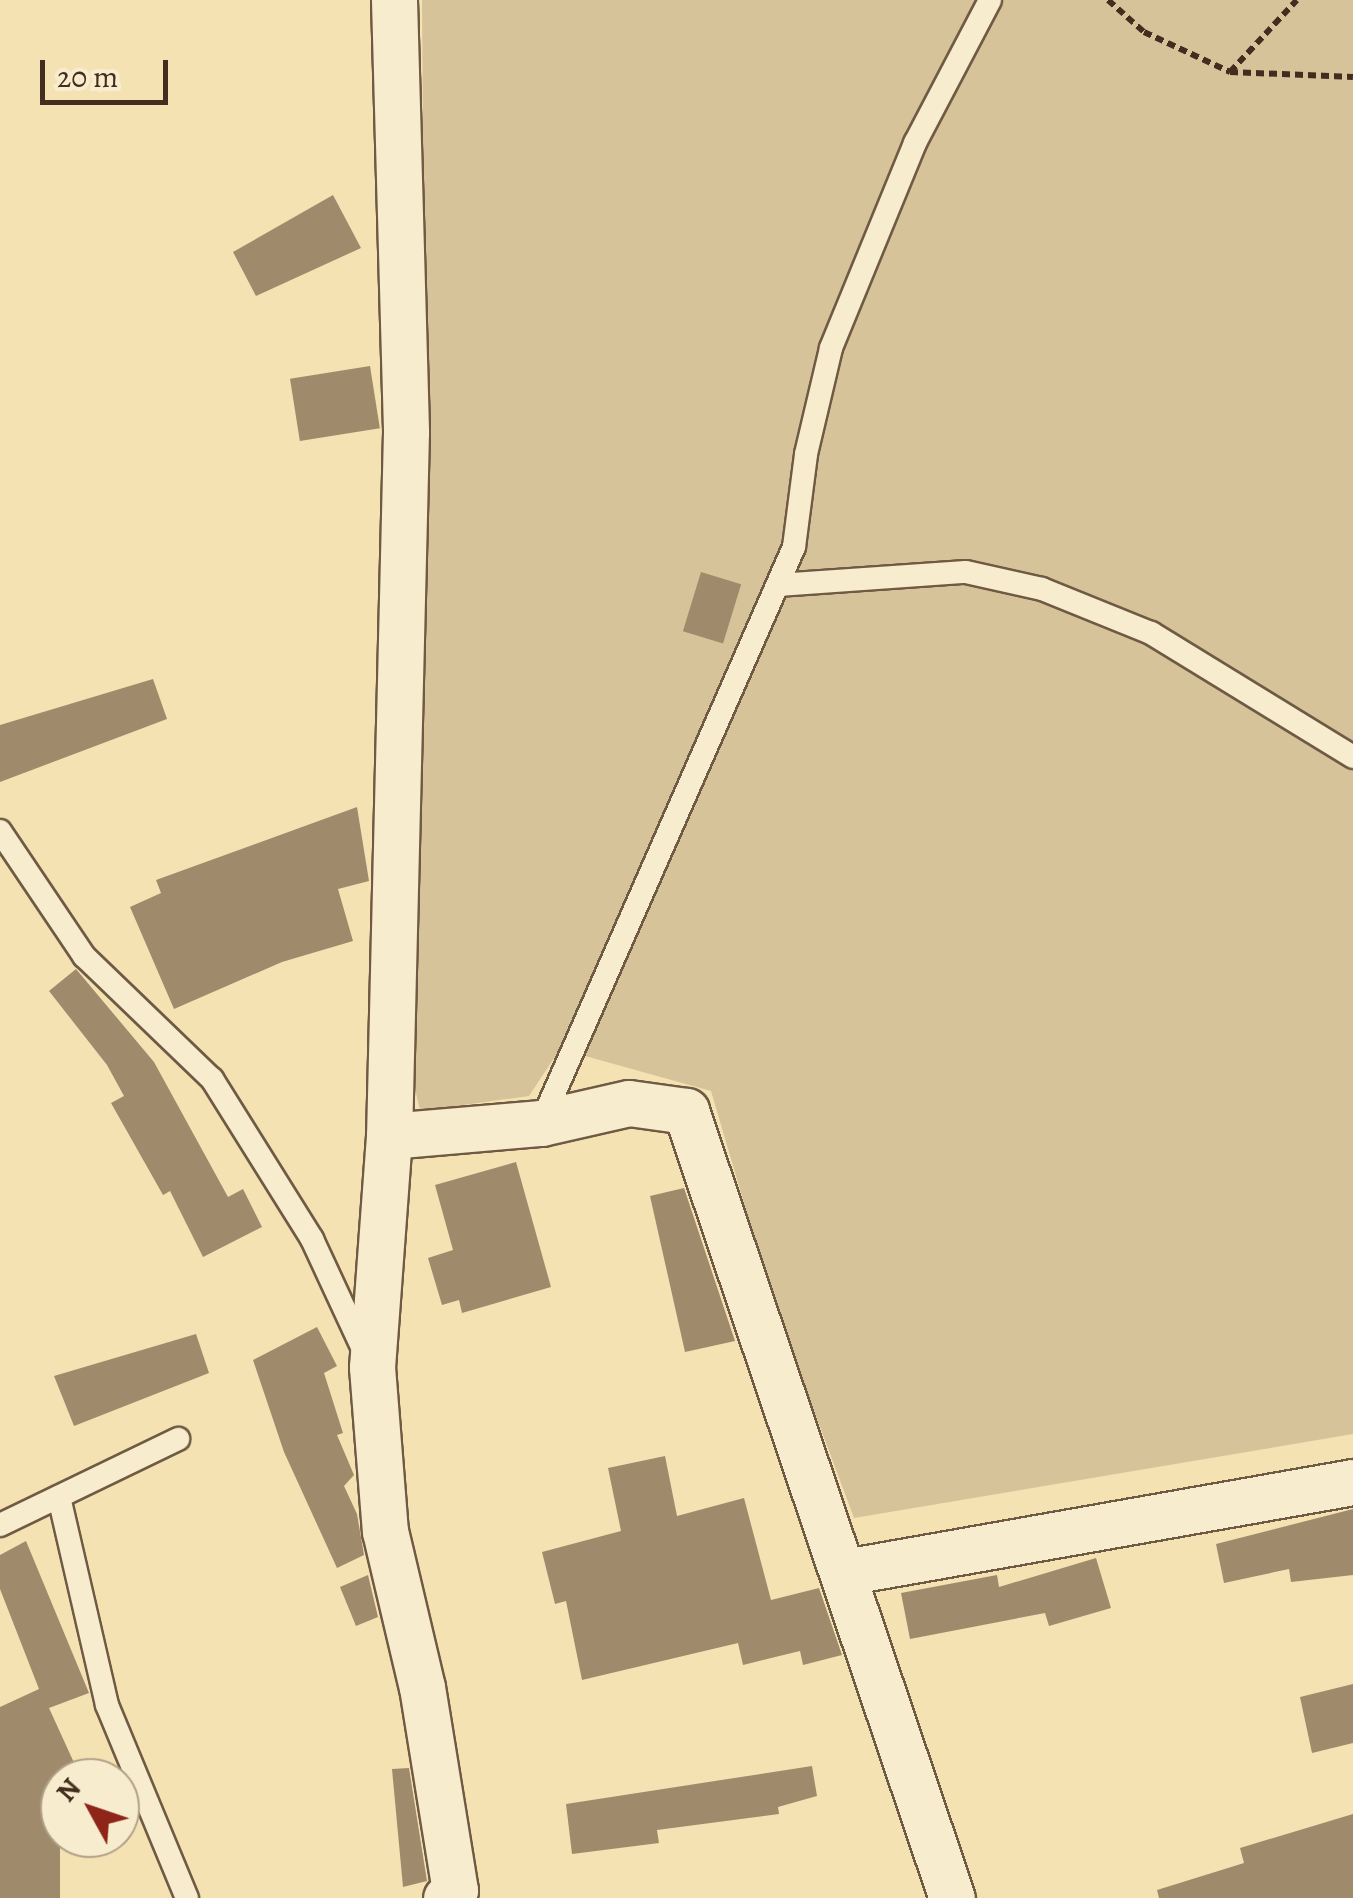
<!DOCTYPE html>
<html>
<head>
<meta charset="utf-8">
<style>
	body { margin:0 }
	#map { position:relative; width:1353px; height:1898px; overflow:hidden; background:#f4e2b3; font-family:Alegreya,serif }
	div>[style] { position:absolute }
	.green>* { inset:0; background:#d6c39a }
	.building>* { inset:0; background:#9f8b6b; transform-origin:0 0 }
	.path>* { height:6px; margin-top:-3px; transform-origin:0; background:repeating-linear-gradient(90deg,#432d1e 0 8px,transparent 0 13px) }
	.roads { filter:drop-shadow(2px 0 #6f5a43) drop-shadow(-2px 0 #6f5a43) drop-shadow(0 2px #6f5a43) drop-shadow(0 -2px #6f5a43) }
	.lane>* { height:22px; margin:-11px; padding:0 11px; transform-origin:11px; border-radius:11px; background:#f8ecce }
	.street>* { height:45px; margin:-22.5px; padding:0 22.5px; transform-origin:22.5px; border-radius:22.5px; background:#f8ecce }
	span { translate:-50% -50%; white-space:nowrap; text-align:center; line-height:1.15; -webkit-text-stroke:9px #f8ecce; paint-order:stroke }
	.north { position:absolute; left:40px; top:1758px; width:100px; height:100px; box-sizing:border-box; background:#f8ecce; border:2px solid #b0a088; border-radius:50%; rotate:310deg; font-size:28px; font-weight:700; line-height:40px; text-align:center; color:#432d1e }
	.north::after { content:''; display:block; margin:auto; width:35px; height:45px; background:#8f2418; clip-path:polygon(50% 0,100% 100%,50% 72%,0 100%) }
	.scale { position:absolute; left:40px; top:60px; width:128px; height:45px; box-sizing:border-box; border:5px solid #432d1e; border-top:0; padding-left:12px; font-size:30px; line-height:35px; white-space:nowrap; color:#432d1e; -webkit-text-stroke:8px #f8ecce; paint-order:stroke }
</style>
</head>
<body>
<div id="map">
	<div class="green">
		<i style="clip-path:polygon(422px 0,1353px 0,1353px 1434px,854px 1518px,772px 1298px,711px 1091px,560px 1049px,529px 1096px,420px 1111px,409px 1062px,425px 426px)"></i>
	</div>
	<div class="building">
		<i style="clip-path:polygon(333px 195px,361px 248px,256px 296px,233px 252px)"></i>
		<i style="left:370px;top:366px;width:63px;height:81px;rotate:81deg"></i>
		<i style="left:701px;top:572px;width:42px;height:62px;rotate:17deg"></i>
		<i style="clip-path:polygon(153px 679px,167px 719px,0 782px,0 725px)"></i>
		<i style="clip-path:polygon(357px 807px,369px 881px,338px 889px,353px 941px,282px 962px,174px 1009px,130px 907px,161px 893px,156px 880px)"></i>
		<i style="clip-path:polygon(76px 969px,154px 1062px,228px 1197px,243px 1189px,262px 1227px,203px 1257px,170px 1191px,163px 1195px,111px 1103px,124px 1096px,107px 1065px,49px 991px)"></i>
		<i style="clip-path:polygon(516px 1162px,551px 1287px,462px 1313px,459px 1300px,442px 1305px,428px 1258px,453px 1250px,435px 1185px)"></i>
		<i style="clip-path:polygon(684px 1188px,735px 1341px,685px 1352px,650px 1196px)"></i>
		<i style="clip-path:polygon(317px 1327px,337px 1366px,324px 1373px,343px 1433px,337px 1435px,354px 1475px,344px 1486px,357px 1514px,364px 1555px,337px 1568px,284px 1452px,253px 1360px)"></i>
		<i style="clip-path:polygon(196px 1334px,209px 1373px,74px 1426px,54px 1376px)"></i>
		<i style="clip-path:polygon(665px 1456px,677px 1516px,744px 1498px,771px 1600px,819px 1588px,842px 1655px,803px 1665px,800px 1651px,743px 1665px,738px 1643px,582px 1680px,566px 1601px,555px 1604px,542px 1552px,621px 1531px,608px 1468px)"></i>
		<i style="clip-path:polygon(1353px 1509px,1353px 1575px,1291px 1582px,1289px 1569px,1224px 1583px,1216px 1544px)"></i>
		<i style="clip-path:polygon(26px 1541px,89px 1693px,49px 1708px,81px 1778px,60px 1778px,60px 1898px,0 1898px,0 1707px,39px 1689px,0 1589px,0 1555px)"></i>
		<i style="clip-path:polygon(1096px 1558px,1111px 1608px,1049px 1626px,1045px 1613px,910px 1639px,901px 1593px,997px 1575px,999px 1587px)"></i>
		<i style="clip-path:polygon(368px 1575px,378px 1617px,356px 1626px,340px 1587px)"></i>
		<i style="clip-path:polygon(1353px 1684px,1353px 1743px,1312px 1753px,1300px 1697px)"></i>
		<i style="clip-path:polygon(812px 1766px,817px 1796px,778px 1807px,779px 1814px,657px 1830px,659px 1843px,572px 1854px,566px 1804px)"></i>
		<i style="clip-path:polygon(409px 1768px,427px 1881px,403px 1887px,392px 1769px)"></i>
		<i style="clip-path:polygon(1353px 1814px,1353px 1898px,1159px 1898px,1157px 1890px,1244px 1863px,1240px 1848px)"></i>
	</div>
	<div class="path">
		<i style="left:1108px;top:0;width:48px;rotate:41.6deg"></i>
		<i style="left:1144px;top:32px;width:95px;rotate:24.9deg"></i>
		<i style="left:1230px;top:72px;width:123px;rotate:2.3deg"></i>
		<i style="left:1230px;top:72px;width:98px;rotate:-47.1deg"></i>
	</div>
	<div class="roads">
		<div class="lane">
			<i style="left:778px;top:585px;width:188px;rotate:-4deg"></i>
			<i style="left:966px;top:572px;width:78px;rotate:12.6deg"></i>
			<i style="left:1042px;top:589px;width:118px;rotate:22deg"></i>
			<i style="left:1151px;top:633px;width:237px;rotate:31.5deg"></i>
			<i style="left:0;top:831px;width:151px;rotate:56.1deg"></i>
			<i style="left:84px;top:956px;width:178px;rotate:43.9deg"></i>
			<i style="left:212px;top:1079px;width:189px;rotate:58deg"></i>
			<i style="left:312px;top:1239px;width:123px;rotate:65.1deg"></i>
			<i style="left:541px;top:1123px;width:629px;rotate:-66.29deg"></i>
			<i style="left:794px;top:547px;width:94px;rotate:-82.6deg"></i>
			<i style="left:806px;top:454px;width:109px;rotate:-76.7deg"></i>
			<i style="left:831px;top:348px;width:222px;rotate:-67.7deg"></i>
			<i style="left:915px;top:143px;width:161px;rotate:-62.3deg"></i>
			<i style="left:59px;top:1497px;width:213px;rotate:77deg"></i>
			<i style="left:107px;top:1705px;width:209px;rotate:67.5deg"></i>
			<i style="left:0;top:1525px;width:198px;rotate:-25.8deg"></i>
		</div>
		<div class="street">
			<i style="left:394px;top:0;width:432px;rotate:88.4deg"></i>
			<i style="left:406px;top:432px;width:704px;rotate:91.38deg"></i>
			<i style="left:389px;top:1136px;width:232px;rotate:94.2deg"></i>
			<i style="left:372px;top:1367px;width:165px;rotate:85.5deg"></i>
			<i style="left:385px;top:1531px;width:160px;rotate:76.7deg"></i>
			<i style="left:422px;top:1687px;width:206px;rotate:80.8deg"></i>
			<i style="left:455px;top:1890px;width:12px;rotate:138deg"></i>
			<i style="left:389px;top:1136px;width:153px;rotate:-4.9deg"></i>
			<i style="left:541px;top:1123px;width:90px;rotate:-12.8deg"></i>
			<i style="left:629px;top:1103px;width:58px;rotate:8deg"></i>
			<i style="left:686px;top:1111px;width:831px;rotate:71.33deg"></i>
			<i style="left:845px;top:1572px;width:516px;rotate:-10.05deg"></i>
		</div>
	</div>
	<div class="north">N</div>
	<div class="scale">20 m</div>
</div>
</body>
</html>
